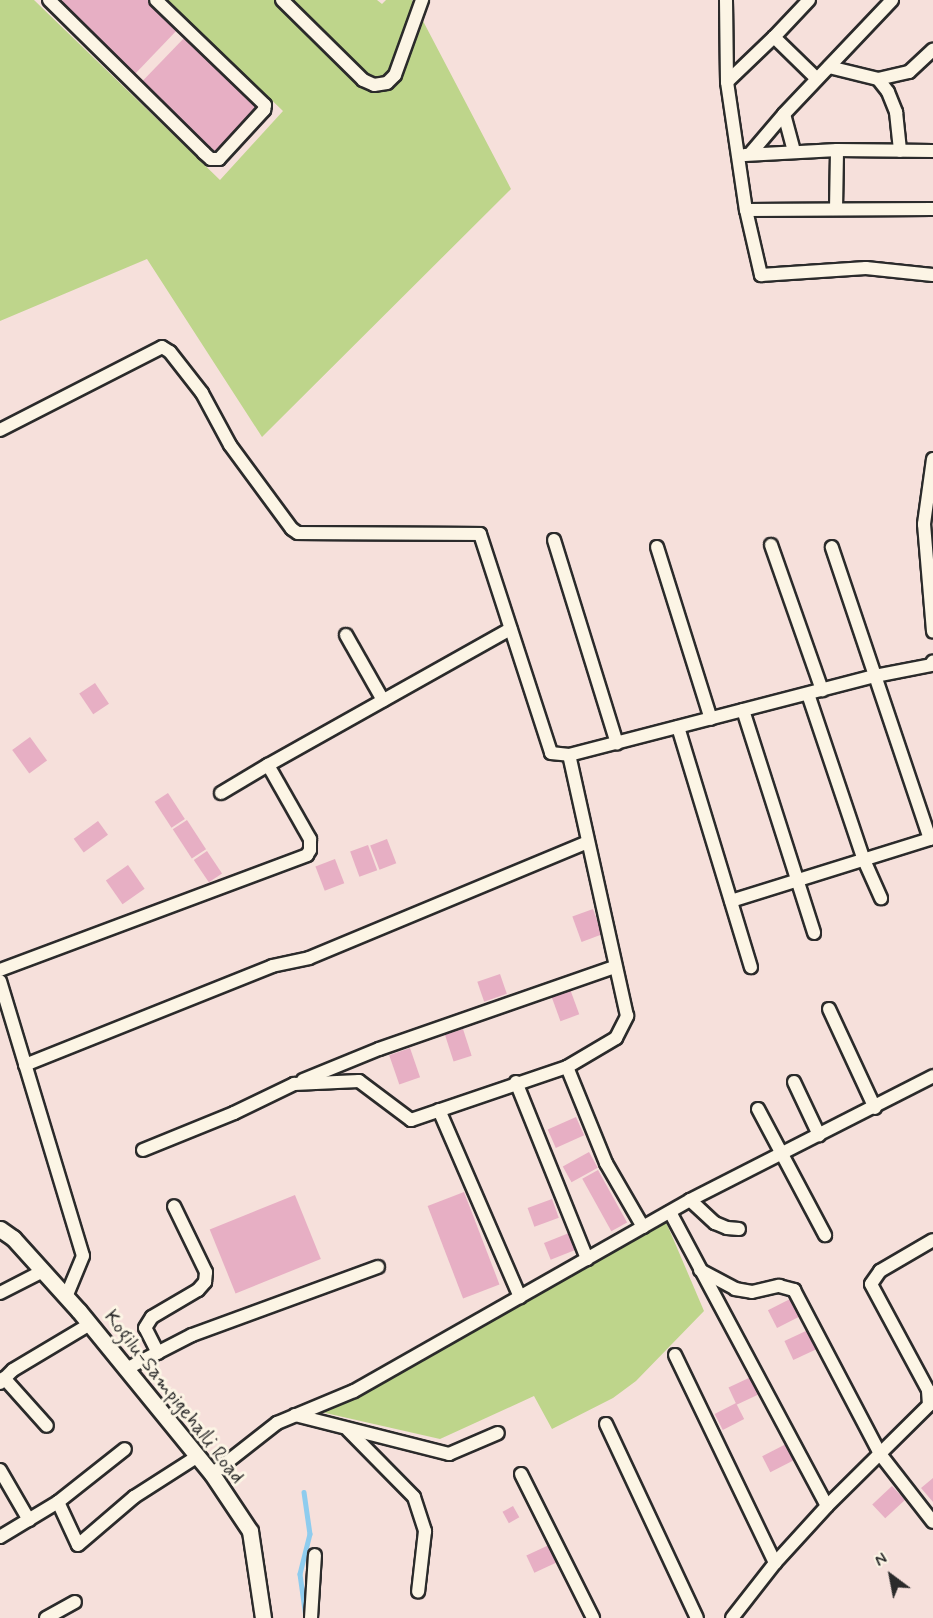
<!DOCTYPE html>
<html>
<head>
<meta charset="utf-8">
<style>
	body { margin:0 }
	#map { position:relative; width:933px; height:1618px; overflow:hidden; background:#f6e0db; font-family:Mynerve,sans-serif }
	div>[style] { position:absolute }
	.green>* { inset:0; background:#bed58b }
	.stream>* { height:4.5px; margin:-2.25px; padding:0 2.25px; transform-origin:2.25px; border-radius:2.25px; background:#8eccee }
	.building>* { inset:0; background:#e7afc4; transform-origin:0 0 }
	.roads { filter:drop-shadow(2px 0 #2b2b2b) drop-shadow(-2px 0 #2b2b2b) drop-shadow(0 2px #2b2b2b) drop-shadow(0 -2px #2b2b2b) }
	.minor>* { height:12px; margin:-6px; padding:0 6px; transform-origin:6px; border-radius:6px; background:#fcf5e5 }
	.tertiary>* { height:15px; margin:-7.5px; padding:0 7.5px; transform-origin:7.5px; border-radius:7.5px; background:#fcf5e5 }
	span { translate:-50% -50%; white-space:nowrap; text-align:center; line-height:1.15; -webkit-text-stroke:6px #fcf5e5; paint-order:stroke }
	.street-label { font-size:20px; color:#2b2b2b }
	.north { position:absolute; left:861px; top:1546px; width:60px; height:60px; -webkit-text-stroke:4px #fcf5e5; paint-order:stroke; rotate:328deg; font-size:16px; font-weight:700; line-height:24px; text-align:center; color:#2b2b2b }
	.north::after { content:''; display:block; margin:auto; width:21px; height:27px; background:#2b2b2b; clip-path:polygon(50% 0,100% 100%,50% 72%,0 100%) }
</style>
</head>
<body>
<div id="map">
	<div class="green">
		<i style="clip-path:polygon(0 0,34px 0,220px 180px,283px 111px,167px 0,377px 0,382px 4px,386px 0,412px 0,511px 189px,262px 437px,147px 259px,0 321px)"></i>
		<i style="clip-path:polygon(666px 1222px,704px 1311px,636px 1381px,613px 1398px,552px 1429px,534px 1396px,440px 1439px,321px 1412px,379px 1383px)"></i>
	</div>
	<div class="stream">
		<i style="left:304px;top:1492px;width:42px;rotate:81.9deg"></i>
		<i style="left:310px;top:1534px;width:41px;rotate:104deg"></i>
		<i style="left:300px;top:1574px;width:43px;rotate:82.1deg"></i>
	</div>
	<div class="building">
		<i style="clip-path:polygon(63px 0,150px 0,179px 28px,134px 75px,60px 3px)"></i>
		<i style="left:186px;top:36px;width:102px;height:65px;rotate:44deg"></i>
		<i style="left:95px;top:683px;width:25px;height:19px;rotate:56deg"></i>
		<i style="left:30px;top:737px;width:29px;height:22px;rotate:54deg"></i>
		<i style="left:168px;top:793px;width:31px;height:16px;rotate:57deg"></i>
		<i style="left:187px;top:820px;width:35px;height:17px;rotate:57deg"></i>
		<i style="left:98px;top:821px;width:17px;height:30px;rotate:54deg"></i>
		<i style="left:387px;top:839px;width:26px;height:18px;rotate:69deg"></i>
		<i style="left:368px;top:845px;width:27px;height:19px;rotate:70deg"></i>
		<i style="left:207px;top:851px;width:27px;height:16px;rotate:56deg"></i>
		<i style="left:335px;top:859px;width:26px;height:21px;rotate:69deg"></i>
		<i style="left:128px;top:865px;width:29px;height:27px;rotate:55deg"></i>
		<i style="left:593px;top:909px;width:27px;height:22px;rotate:70deg"></i>
		<i style="left:500px;top:974px;width:21px;height:24px;rotate:71deg"></i>
		<i style="left:570px;top:989px;width:27px;height:20px;rotate:70deg"></i>
		<i style="left:463px;top:1029px;width:28px;height:19px;rotate:72deg"></i>
		<i style="left:410px;top:1048px;width:31px;height:22px;rotate:71deg"></i>
		<i style="left:576px;top:1117px;width:20px;height:31px;rotate:66deg"></i>
		<i style="left:589px;top:1152px;width:18px;height:30px;rotate:61deg"></i>
		<i style="left:598px;top:1170px;width:60px;height:18px;rotate:61deg"></i>
		<i style="left:464px;top:1192px;width:99px;height:39px;rotate:69deg"></i>
		<i style="left:295px;top:1195px;width:69px;height:92px;rotate:68deg"></i>
		<i style="left:552px;top:1199px;width:20px;height:26px;rotate:70deg"></i>
		<i style="left:569px;top:1233px;width:18px;height:27px;rotate:68deg"></i>
		<i style="left:792px;top:1298px;width:20px;height:27px;rotate:63deg"></i>
		<i style="left:808px;top:1330px;width:21px;height:26px;rotate:65deg"></i>
		<i style="left:753px;top:1376px;width:19px;height:27px;rotate:65deg"></i>
		<i style="left:736px;top:1403px;width:18px;height:24px;rotate:63deg"></i>
		<i style="left:788px;top:1443px;width:18px;height:29px;rotate:63deg"></i>
		<i style="clip-path:polygon(933px 1478px,933px 1502px,921px 1488px)"></i>
		<i style="left:892px;top:1486px;width:19px;height:27px;rotate:47deg"></i>
		<i style="left:513px;top:1506px;width:13px;height:12px;rotate:61deg"></i>
		<i style="left:549px;top:1545px;width:19px;height:25px;rotate:65deg"></i>
	</div>
	<div class="roads">
		<div class="minor">
			<i style="left:49px;top:0;width:218px;rotate:44.6deg"></i>
			<i style="left:204px;top:153px;width:9px;rotate:41deg"></i>
			<i style="left:211px;top:159px;width:8px"></i>
			<i style="left:219px;top:159px;width:67px;rotate:-47.4deg"></i>
			<i style="left:264px;top:110px;width:5px;rotate:-79deg"></i>
			<i style="left:265px;top:105px;width:151px;rotate:-136.1deg"></i>
			<i style="left:282px;top:0;width:114px;rotate:44.6deg"></i>
			<i style="left:363px;top:80px;width:12px;rotate:24deg"></i>
			<i style="left:374px;top:85px;width:13px;rotate:-9deg"></i>
			<i style="left:387px;top:83px;width:11px;rotate:-45deg"></i>
			<i style="left:395px;top:75px;width:80px;rotate:-70.2deg"></i>
			<i style="left:726px;top:0;width:82px;rotate:89.3deg"></i>
			<i style="left:727px;top:82px;width:65px;rotate:-43.8deg"></i>
			<i style="left:809px;top:0;width:51px;rotate:133.4deg"></i>
			<i style="left:774px;top:37px;width:60px;rotate:44.3deg"></i>
			<i style="left:829px;top:67px;width:50px;rotate:13.8deg"></i>
			<i style="left:878px;top:79px;width:16px;rotate:52deg"></i>
			<i style="left:888px;top:92px;width:22px;rotate:68deg"></i>
			<i style="left:896px;top:112px;width:39px;rotate:84deg"></i>
			<i style="left:878px;top:79px;width:32px;rotate:-13deg"></i>
			<i style="left:909px;top:72px;width:33px;rotate:-43deg"></i>
			<i style="left:727px;top:82px;width:129px;rotate:81.6deg"></i>
			<i style="left:746px;top:210px;width:187px;rotate:-0.3deg"></i>
			<i style="left:784px;top:114px;width:39px;rotate:75deg"></i>
			<i style="left:750px;top:154px;width:52px;rotate:-49.6deg"></i>
			<i style="left:784px;top:114px;width:157px;rotate:-46.5deg"></i>
			<i style="left:745px;top:155px;width:92px;rotate:-3.1deg"></i>
			<i style="left:837px;top:150px;width:96px;rotate:0.6deg"></i>
			<i style="left:836px;top:209px;width:59px;rotate:-89deg"></i>
			<i style="left:746px;top:210px;width:67px;rotate:77deg"></i>
			<i style="left:761px;top:275px;width:105px;rotate:-3.8deg"></i>
			<i style="left:866px;top:268px;width:67px;rotate:6deg"></i>
			<i style="left:0;top:430px;width:182px;rotate:-27.1deg"></i>
			<i style="left:162px;top:347px;width:9px;rotate:32deg"></i>
			<i style="left:170px;top:352px;width:52px;rotate:52deg"></i>
			<i style="left:202px;top:393px;width:59px;rotate:61.7deg"></i>
			<i style="left:230px;top:445px;width:104px;rotate:53.6deg"></i>
			<i style="left:292px;top:529px;width:7px;rotate:34deg"></i>
			<i style="left:298px;top:533px;width:182px;rotate:0.3deg"></i>
			<i style="left:480px;top:534px;width:230px;rotate:72deg"></i>
			<i style="left:551px;top:753px;width:18px;rotate:6deg"></i>
			<i style="left:569px;top:755px;width:316px;rotate:-14.5deg"></i>
			<i style="left:875px;top:676px;width:57px;rotate:-11.1deg"></i>
			<i style="left:931px;top:665px;width:4px;rotate:-63deg"></i>
			<i style="left:933px;top:459px;width:66px;rotate:97.9deg"></i>
			<i style="left:924px;top:524px;width:108px;rotate:85.2deg"></i>
			<i style="left:554px;top:540px;width:213px;rotate:72.8deg"></i>
			<i style="left:771px;top:545px;width:154px;rotate:70.6deg"></i>
			<i style="left:657px;top:547px;width:180px;rotate:72.6deg"></i>
			<i style="left:346px;top:635px;width:75px;rotate:60.4deg"></i>
			<i style="left:808px;top:694px;width:175px;rotate:71.4deg"></i>
			<i style="left:864px;top:860px;width:42px;rotate:65.9deg"></i>
			<i style="left:743px;top:710px;width:234px;rotate:72.3deg"></i>
			<i style="left:678px;top:727px;width:251px;rotate:73.1deg"></i>
			<i style="left:221px;top:793px;width:55px;rotate:-30.8deg"></i>
			<i style="left:731px;top:901px;width:208px;rotate:-17.3deg"></i>
			<i style="left:930px;top:839px;width:308px;rotate:-108.6deg"></i>
			<i style="left:0;top:970px;width:328px;rotate:-20.5deg"></i>
			<i style="left:307px;top:855px;width:6px;rotate:-59deg"></i>
			<i style="left:310px;top:850px;width:11px;rotate:-90deg"></i>
			<i style="left:310px;top:839px;width:85px;rotate:-119.6deg"></i>
			<i style="left:268px;top:765px;width:278px;rotate:-29.3deg"></i>
			<i style="left:0;top:981px;width:287px;rotate:73.2deg"></i>
			<i style="left:83px;top:1256px;width:44px;rotate:112.5deg"></i>
			<i style="left:829px;top:1009px;width:109px;rotate:65.1deg"></i>
			<i style="left:25px;top:1065px;width:266px;rotate:-21.8deg"></i>
			<i style="left:272px;top:966px;width:38px;rotate:-12deg"></i>
			<i style="left:309px;top:958px;width:302px;rotate:-22.6deg"></i>
			<i style="left:567px;top:1067px;width:104px;rotate:67.9deg"></i>
			<i style="left:606px;top:1163px;width:74px;rotate:60deg"></i>
			<i style="left:303px;top:1080px;width:82px;rotate:-22.2deg"></i>
			<i style="left:379px;top:1049px;width:250px;rotate:-19.2deg"></i>
			<i style="left:516px;top:1082px;width:191px;rotate:68.1deg"></i>
			<i style="left:794px;top:1082px;width:59px;rotate:64.7deg"></i>
			<i style="left:758px;top:1109px;width:143px;rotate:62deg"></i>
			<i style="left:439px;top:1110px;width:204px;rotate:66.6deg"></i>
			<i style="left:143px;top:1150px;width:98px;rotate:-22.1deg"></i>
			<i style="left:234px;top:1113px;width:67px;rotate:-25.8deg"></i>
			<i style="left:294px;top:1084px;width:65px;rotate:-2.6deg"></i>
			<i style="left:359px;top:1081px;width:65px;rotate:36.9deg"></i>
			<i style="left:411px;top:1120px;width:165px;rotate:-18.8deg"></i>
			<i style="left:567px;top:1067px;width:57px;rotate:-30.6deg"></i>
			<i style="left:616px;top:1038px;width:25px;rotate:-63deg"></i>
			<i style="left:627px;top:1016px;width:267px;rotate:-102.5deg"></i>
			<i style="left:690px;top:1200px;width:34px;rotate:43deg"></i>
			<i style="left:715px;top:1223px;width:13px;rotate:23deg"></i>
			<i style="left:727px;top:1228px;width:12px;rotate:5deg"></i>
			<i style="left:670px;top:1212px;width:333px;rotate:61.9deg"></i>
			<i style="left:700px;top:1270px;width:40px;rotate:28deg"></i>
			<i style="left:735px;top:1289px;width:17px;rotate:10deg"></i>
			<i style="left:752px;top:1292px;width:28px;rotate:-13deg"></i>
			<i style="left:779px;top:1286px;width:16px;rotate:15deg"></i>
			<i style="left:794px;top:1290px;width:185px;rotate:62.3deg"></i>
			<i style="left:880px;top:1454px;width:86px;rotate:52.1deg"></i>
			<i style="left:0;top:1293px;width:48px;rotate:-27.1deg"></i>
			<i style="left:158px;top:1353px;width:28px;rotate:-117deg"></i>
			<i style="left:145px;top:1328px;width:13px;rotate:-58deg"></i>
			<i style="left:152px;top:1317px;width:53px;rotate:-30.4deg"></i>
			<i style="left:198px;top:1290px;width:11px;rotate:-49deg"></i>
			<i style="left:205px;top:1282px;width:10px;rotate:-84deg"></i>
			<i style="left:206px;top:1272px;width:73px;rotate:-115.9deg"></i>
			<i style="left:675px;top:1355px;width:231px;rotate:64.3deg"></i>
			<i style="left:126px;top:1369px;width:74px;rotate:-27.3deg"></i>
			<i style="left:192px;top:1335px;width:198px;rotate:-20.1deg"></i>
			<i style="left:4px;top:1378px;width:64px;rotate:48.1deg"></i>
			<i style="left:0;top:1383px;width:18px;rotate:-45deg"></i>
			<i style="left:13px;top:1370px;width:90px;rotate:-30.9deg"></i>
			<i style="left:295px;top:1415px;width:159px;rotate:14.2deg"></i>
			<i style="left:449px;top:1454px;width:53px;rotate:-23.2deg"></i>
			<i style="left:606px;top:1424px;width:214px;rotate:64.9deg"></i>
			<i style="left:348px;top:1430px;width:94px;rotate:45.4deg"></i>
			<i style="left:414px;top:1497px;width:36px;rotate:72deg"></i>
			<i style="left:425px;top:1531px;width:61px;rotate:96.5deg"></i>
			<i style="left:0;top:1470px;width:58px;rotate:59.9deg"></i>
			<i style="left:212px;top:1474px;width:83px;rotate:-38.1deg"></i>
			<i style="left:277px;top:1423px;width:83px;rotate:-22.6deg"></i>
			<i style="left:354px;top:1391px;width:386px;rotate:-29.6deg"></i>
			<i style="left:690px;top:1200px;width:273px;rotate:-27deg"></i>
			<i style="left:521px;top:1474px;width:161px;rotate:63.4deg"></i>
			<i style="left:58px;top:1502px;width:85px;rotate:-38.3deg"></i>
			<i style="left:0;top:1537px;width:68px;rotate:-31.1deg"></i>
			<i style="left:58px;top:1502px;width:47px;rotate:65.1deg"></i>
			<i style="left:78px;top:1545px;width:74px;rotate:-40.6deg"></i>
			<i style="left:134px;top:1497px;width:76px;rotate:-32.6deg"></i>
			<i style="left:46px;top:1618px;width:33px;rotate:-29deg"></i>
			<i style="left:311px;top:1618px;width:63px;rotate:-86.4deg"></i>
			<i style="left:732px;top:1618px;width:70px;rotate:-52deg"></i>
			<i style="left:775px;top:1563px;width:77px;rotate:-47.6deg"></i>
			<i style="left:827px;top:1506px;width:144px;rotate:-44.7deg"></i>
			<i style="left:929px;top:1405px;width:15px;rotate:-94deg"></i>
			<i style="left:928px;top:1390px;width:120px;rotate:-118.3deg"></i>
			<i style="left:871px;top:1284px;width:16px;rotate:-55deg"></i>
			<i style="left:880px;top:1271px;width:61px;rotate:-30.3deg"></i>
		</div>
		<div class="tertiary">
			<i style="left:0;top:1229px;width:16px;rotate:35deg"></i>
			<i style="left:13px;top:1238px;width:98px;rotate:47.9deg"></i>
			<i style="left:79px;top:1311px;width:210px;rotate:50.8deg"></i>
			<i style="left:212px;top:1474px;width:69px;rotate:56.3deg"></i>
			<i style="left:250px;top:1531px;width:88px;rotate:81.5deg"></i>
		</div>
	</div>
	<div class="street-label">
		<span style="left:174px;top:1397px;rotate:52deg">Kogilu-Sampigehalli Road</span>
	</div>
	<div class="north">N</div>
</div>
</body>
</html>
